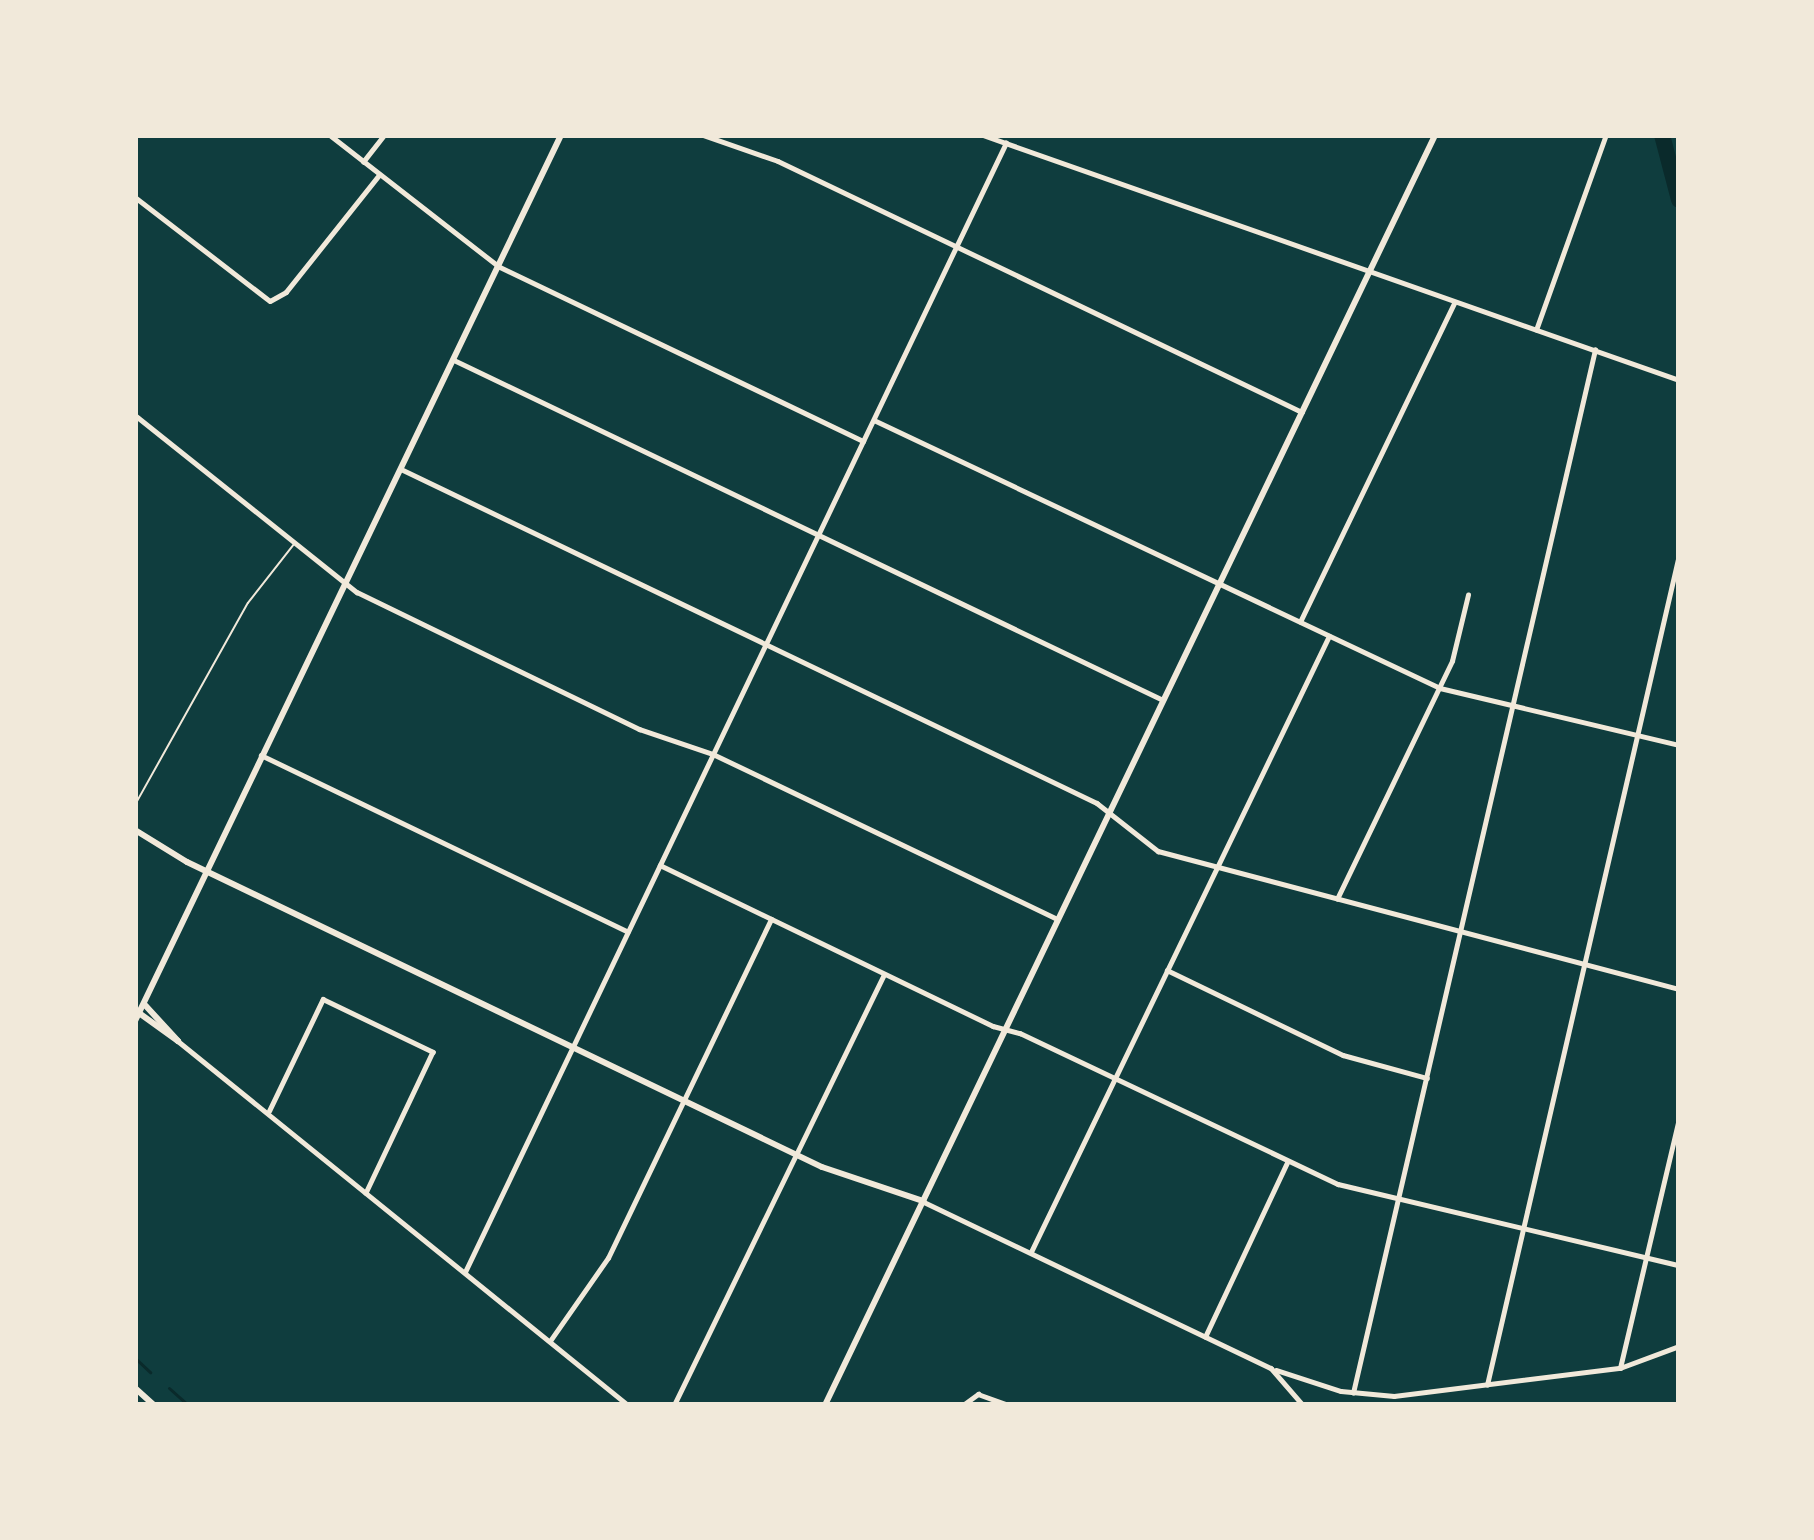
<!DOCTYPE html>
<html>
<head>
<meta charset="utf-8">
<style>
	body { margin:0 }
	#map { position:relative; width:1814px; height:1540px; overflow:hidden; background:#0f3d3e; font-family:Commissioner,sans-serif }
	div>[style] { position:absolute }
	.stream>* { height:3px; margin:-1.5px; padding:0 1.5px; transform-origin:1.5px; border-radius:1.5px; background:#0a2a2b }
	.river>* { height:16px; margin:-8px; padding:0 8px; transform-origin:8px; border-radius:8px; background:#0a2a2b }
	.service>* { height:1.5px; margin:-0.75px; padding:0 0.75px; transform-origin:0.75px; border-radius:0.75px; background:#f1e9da }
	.minor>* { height:4.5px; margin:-2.25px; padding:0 2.25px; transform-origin:2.25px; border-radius:2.25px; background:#f1e9da }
	.tertiary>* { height:6px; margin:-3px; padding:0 3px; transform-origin:3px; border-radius:3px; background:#f1e9da }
	.secondary>* { height:6px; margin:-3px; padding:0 3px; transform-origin:3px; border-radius:3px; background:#f1e9da }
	span { translate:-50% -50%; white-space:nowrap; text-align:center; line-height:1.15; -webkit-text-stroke:9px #f1e9da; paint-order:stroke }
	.frame { position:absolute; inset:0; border:138px solid #f1e9da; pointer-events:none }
</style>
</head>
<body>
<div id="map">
	<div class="stream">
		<i style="left:135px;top:1358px;width:21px;rotate:43deg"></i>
		<i style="left:169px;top:1388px;width:25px;rotate:42deg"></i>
	</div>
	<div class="river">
		<i style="left:1662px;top:135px;width:67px;rotate:75.3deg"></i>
	</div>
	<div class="service">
		<i style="left:135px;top:805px;width:231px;rotate:-60.8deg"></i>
		<i style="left:248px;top:603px;width:76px;rotate:-51.9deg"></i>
	</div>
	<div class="minor">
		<i style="left:330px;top:135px;width:213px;rotate:37.9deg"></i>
		<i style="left:498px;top:266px;width:405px;rotate:25.6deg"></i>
		<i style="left:703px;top:135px;width:79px;rotate:19.1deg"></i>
		<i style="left:778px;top:161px;width:581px;rotate:25.59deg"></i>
		<i style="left:983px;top:135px;width:738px;rotate:19.39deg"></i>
		<i style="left:363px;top:162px;width:34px;rotate:-52deg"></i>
		<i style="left:135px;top:197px;width:170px;rotate:37.6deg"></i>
		<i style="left:270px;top:301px;width:18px;rotate:-29deg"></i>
		<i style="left:286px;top:292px;width:149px;rotate:-51.5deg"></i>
		<i style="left:1536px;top:330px;width:207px;rotate:-70.3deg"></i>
		<i style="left:454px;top:360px;width:786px;rotate:25.62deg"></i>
		<i style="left:135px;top:415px;width:284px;rotate:38.6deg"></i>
		<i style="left:357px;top:592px;width:314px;rotate:25.9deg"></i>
		<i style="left:639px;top:729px;width:78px;rotate:18.7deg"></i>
		<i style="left:713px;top:754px;width:382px;rotate:25.6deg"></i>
		<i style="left:874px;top:420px;width:626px;rotate:25.34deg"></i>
		<i style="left:1440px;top:688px;width:246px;rotate:13.4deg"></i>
		<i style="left:401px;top:469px;width:772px;rotate:25.64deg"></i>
		<i style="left:1097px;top:803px;width:78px;rotate:38.2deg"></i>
		<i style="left:1158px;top:851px;width:539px;rotate:14.84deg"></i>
		<i style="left:1300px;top:622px;width:354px;rotate:-64.2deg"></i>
		<i style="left:261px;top:755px;width:407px;rotate:25.7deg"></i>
		<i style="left:660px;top:865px;width:370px;rotate:25.8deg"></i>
		<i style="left:993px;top:1026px;width:28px;rotate:15deg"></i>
		<i style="left:1020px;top:1033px;width:352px;rotate:25.4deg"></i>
		<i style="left:1338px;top:1184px;width:350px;rotate:13.4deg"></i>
		<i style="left:1337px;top:899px;width:264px;rotate:-64.2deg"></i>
		<i style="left:1452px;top:661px;width:68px;rotate:-76.4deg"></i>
		<i style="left:1167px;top:970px;width:195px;rotate:25.8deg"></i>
		<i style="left:1343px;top:1055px;width:87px;rotate:15.3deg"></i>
		<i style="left:178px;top:1041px;width:579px;rotate:38.97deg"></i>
		<i style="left:269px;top:1111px;width:124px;rotate:-64.3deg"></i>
		<i style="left:323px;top:999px;width:122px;rotate:25.7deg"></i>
		<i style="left:433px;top:1052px;width:156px;rotate:115.4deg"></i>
		<i style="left:924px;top:1202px;width:385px;rotate:25.6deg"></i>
		<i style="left:1271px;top:1368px;width:49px;rotate:49.1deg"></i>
		<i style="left:1031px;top:1252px;width:684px;rotate:-64.18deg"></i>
		<i style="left:465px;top:1272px;width:1252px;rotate:-64.4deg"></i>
		<i style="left:1205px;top:1337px;width:192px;rotate:-64.8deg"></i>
		<i style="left:550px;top:1341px;width:101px;rotate:-55.1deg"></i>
		<i style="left:608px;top:1258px;width:376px;rotate:-64.3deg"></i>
		<i style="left:1620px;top:1368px;width:257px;rotate:-76.7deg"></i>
		<i style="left:1276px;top:1370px;width:68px;rotate:17.9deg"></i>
		<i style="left:1341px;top:1391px;width:53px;rotate:5.4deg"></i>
		<i style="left:1394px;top:1396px;width:228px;rotate:-7.1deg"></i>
		<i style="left:1620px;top:1368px;width:63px;rotate:-20.4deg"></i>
		<i style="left:1487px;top:1385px;width:852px;rotate:-76.98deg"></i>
		<i style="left:1353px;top:1393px;width:1071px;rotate:-76.94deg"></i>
		<i style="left:674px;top:1405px;width:479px;rotate:-64deg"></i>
		<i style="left:963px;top:1405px;width:19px;rotate:-36deg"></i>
		<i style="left:978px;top:1394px;width:33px;rotate:20deg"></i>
	</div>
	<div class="tertiary">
		<i style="left:135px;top:830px;width:61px;rotate:31.6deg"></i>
		<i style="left:187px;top:862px;width:704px;rotate:25.66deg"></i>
		<i style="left:822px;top:1167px;width:107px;rotate:18.6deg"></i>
		<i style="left:135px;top:1388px;width:25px;rotate:42deg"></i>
		<i style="left:825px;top:1405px;width:1409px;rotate:-64.34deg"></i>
	</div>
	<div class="secondary">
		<i style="left:145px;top:1005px;width:49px;rotate:47.5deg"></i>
		<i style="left:139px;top:1013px;width:48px;rotate:35.7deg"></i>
		<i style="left:135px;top:1021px;width:983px;rotate:-64.32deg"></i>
	</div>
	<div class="frame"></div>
</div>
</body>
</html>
